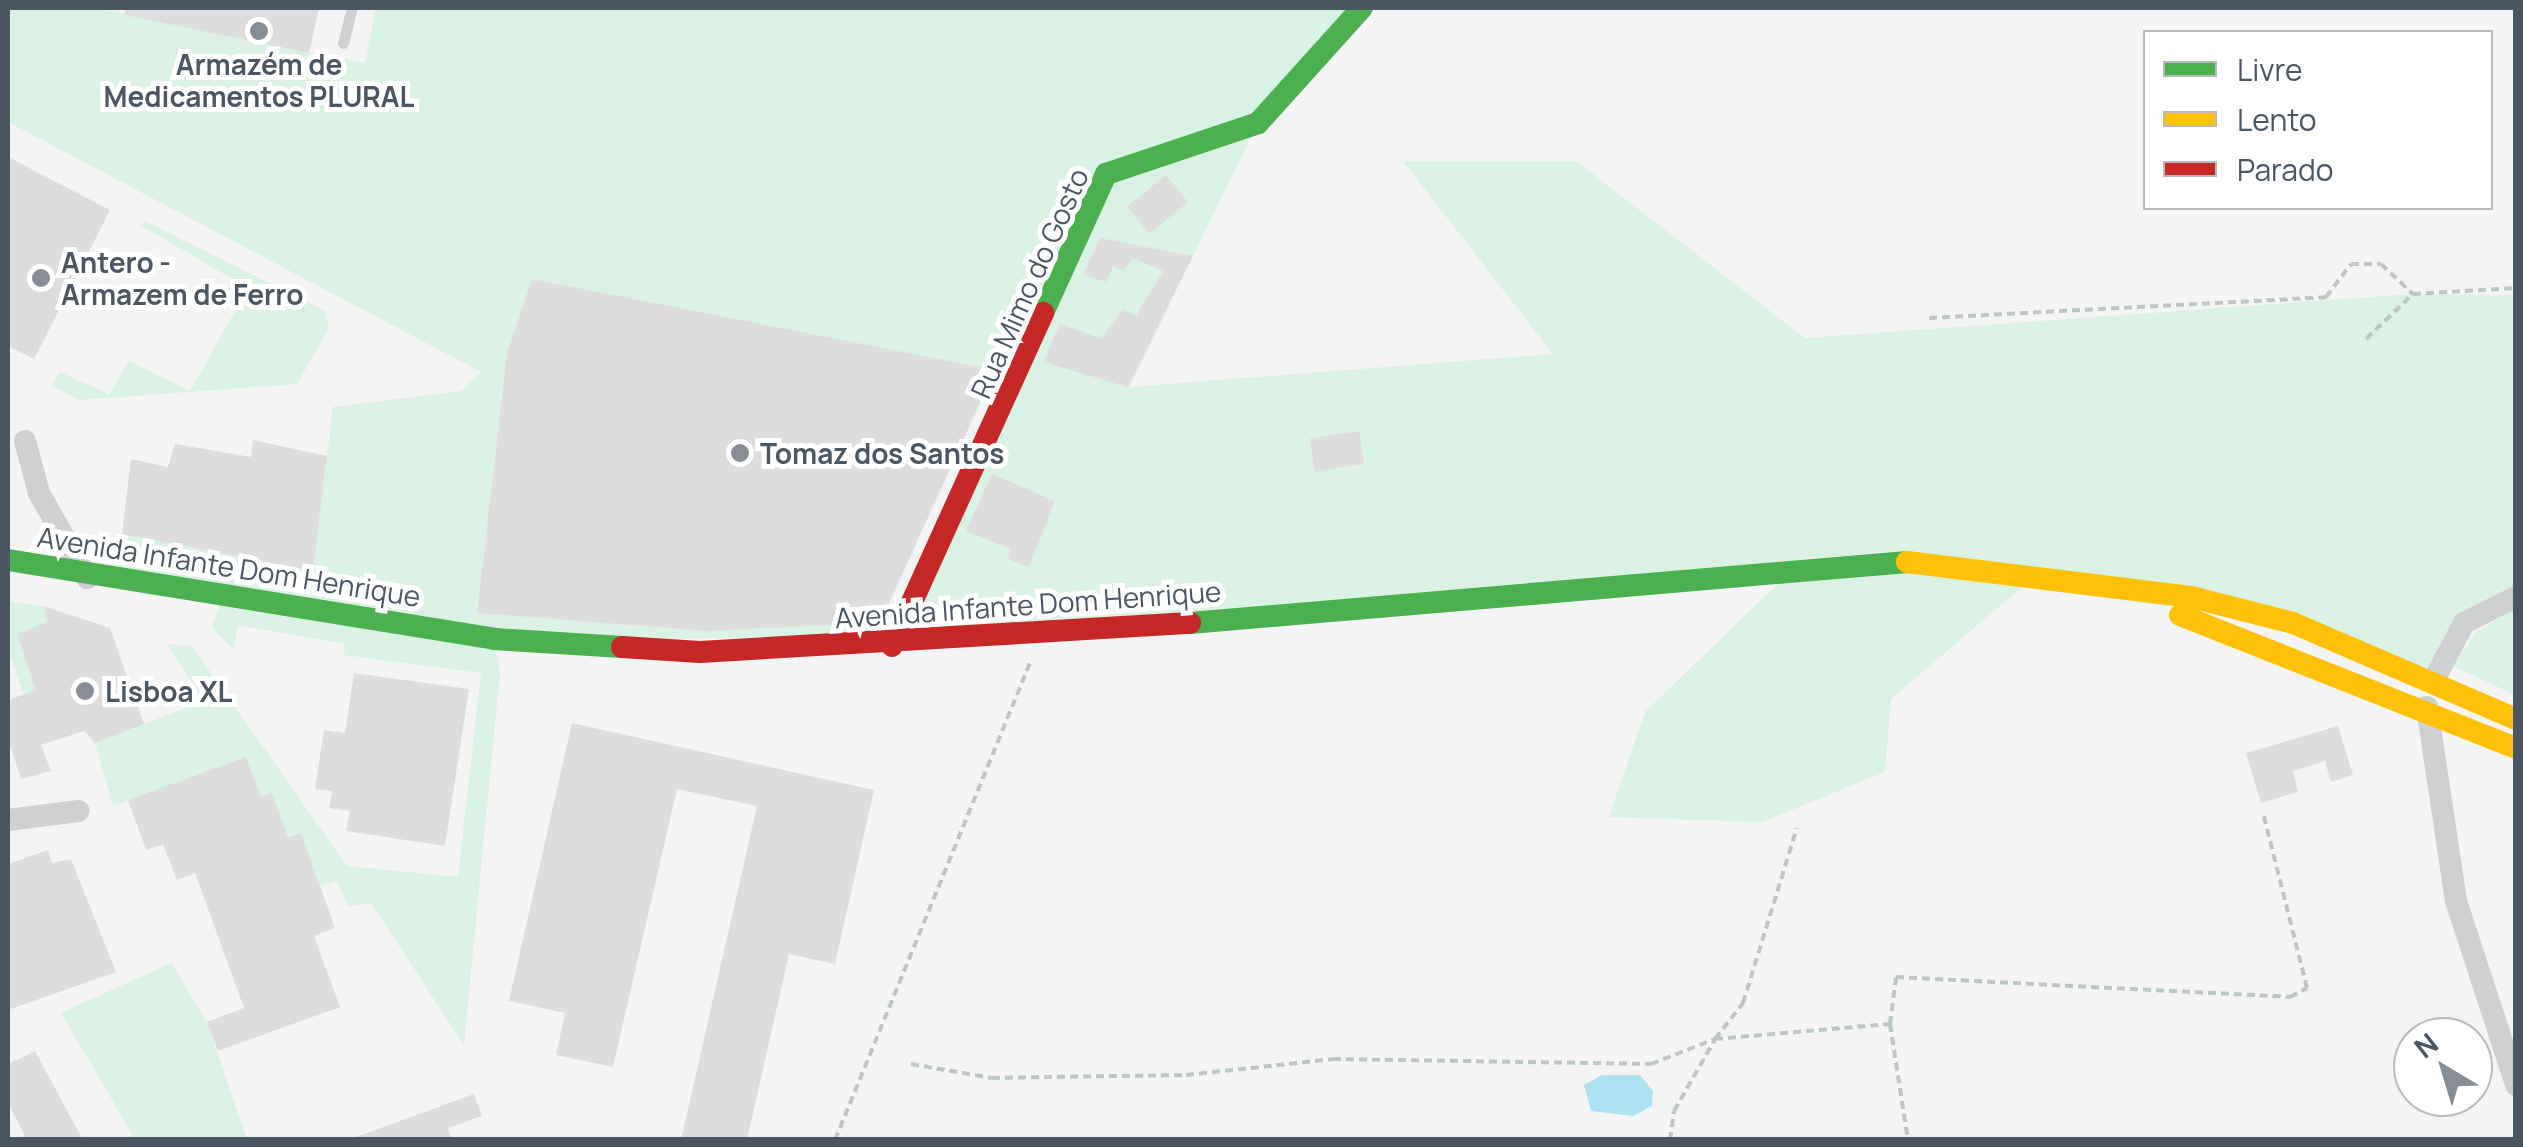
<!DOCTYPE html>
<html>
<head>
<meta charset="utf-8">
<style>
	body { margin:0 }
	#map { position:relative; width:2523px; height:1147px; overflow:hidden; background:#f4f4f4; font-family:Manrope,sans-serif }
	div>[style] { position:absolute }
	.green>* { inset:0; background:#d9f2e3 }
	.water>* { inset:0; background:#aee2f0 }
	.building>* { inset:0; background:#ddddde; transform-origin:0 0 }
	.path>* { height:4px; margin-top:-2px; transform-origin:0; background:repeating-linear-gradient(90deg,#bcc7c4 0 8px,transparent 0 13px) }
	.lane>* { height:11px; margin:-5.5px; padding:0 5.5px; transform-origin:5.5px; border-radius:5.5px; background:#ced0d2 }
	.street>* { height:22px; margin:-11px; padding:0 11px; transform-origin:11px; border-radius:11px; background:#ced0d2 }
	.fast>* { height:22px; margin:-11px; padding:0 11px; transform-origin:11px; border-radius:11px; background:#4caf50 }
	.slow>* { height:22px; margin:-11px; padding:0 11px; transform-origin:11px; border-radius:11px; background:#ffc107 }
	.jam>* { height:22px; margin:-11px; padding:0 11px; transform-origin:11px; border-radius:11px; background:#c62828 }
	.dots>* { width:28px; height:28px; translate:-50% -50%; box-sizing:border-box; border:5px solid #fff; border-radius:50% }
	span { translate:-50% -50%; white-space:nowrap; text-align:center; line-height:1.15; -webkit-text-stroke:10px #fff; paint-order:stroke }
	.poi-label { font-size:28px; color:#4a5661; font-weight:700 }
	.left { translate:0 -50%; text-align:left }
	.street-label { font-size:28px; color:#4a5661 }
	.frame { position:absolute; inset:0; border:10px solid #4a5661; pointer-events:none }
	.legend { position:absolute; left:2143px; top:30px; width:350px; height:180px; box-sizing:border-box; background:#fff; border:2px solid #b7bbc0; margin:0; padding:12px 18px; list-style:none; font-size:30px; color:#4a5661 }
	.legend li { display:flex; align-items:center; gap:20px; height:50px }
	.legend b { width:50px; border:2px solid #b7bbc0 }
	.north { position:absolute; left:2393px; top:1017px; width:100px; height:100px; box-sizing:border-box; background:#fff; border:2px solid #b7bbc0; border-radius:50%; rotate:322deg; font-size:28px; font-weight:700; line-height:40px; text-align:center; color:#4a5661 }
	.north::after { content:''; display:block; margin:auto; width:35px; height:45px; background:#868d94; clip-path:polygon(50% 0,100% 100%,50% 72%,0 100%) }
</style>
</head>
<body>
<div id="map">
	<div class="green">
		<i style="clip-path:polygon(evenodd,8px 8px,98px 8px,365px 63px,376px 8px,1362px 8px,1258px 123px,1129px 387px,1553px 354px,1403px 161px,1576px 161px,1805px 338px,2413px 294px,2515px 295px,2515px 597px,2464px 623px,2433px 682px,2293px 623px,2022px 587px,1891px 699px,1885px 772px,1762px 822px,1609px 817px,1645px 712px,1789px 573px,1041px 636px,494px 640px,500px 672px,464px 1045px,371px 903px,348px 906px,337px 881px,320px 886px,301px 833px,288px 837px,272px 794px,261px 797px,246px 757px,113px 806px,95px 743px,204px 701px,167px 644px,192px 646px,347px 866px,458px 877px,481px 673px,344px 655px,345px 644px,238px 625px,233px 649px,212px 628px,222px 596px,107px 581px,122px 534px,313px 571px,333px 407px,462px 391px,481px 372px,8px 122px,8px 8px,532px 279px,1018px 375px,903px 622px,705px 631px,477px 613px,507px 353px,532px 279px)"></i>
		<i style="clip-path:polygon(145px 221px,325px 311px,329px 328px,297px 384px,78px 400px,52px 385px,60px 372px,109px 394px,129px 361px,190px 391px,248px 288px,140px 225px)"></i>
		<i style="clip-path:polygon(8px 601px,43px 606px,47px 622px,17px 635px,54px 741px,41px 744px,8px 649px)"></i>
		<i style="clip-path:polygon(2515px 609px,2515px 695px,2453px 666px,2476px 632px)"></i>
		<i style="clip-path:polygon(171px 963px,207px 1022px,247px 1139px,135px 1139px,61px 1013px)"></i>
	</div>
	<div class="water">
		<i style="clip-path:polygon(1602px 1075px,1640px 1075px,1653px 1091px,1652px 1106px,1633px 1116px,1591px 1111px,1584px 1085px)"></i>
	</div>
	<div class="building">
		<i style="clip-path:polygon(125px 8px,319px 8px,309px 53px,125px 15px)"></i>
		<i style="clip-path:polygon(8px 157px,110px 210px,34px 359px,8px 346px)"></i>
		<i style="left:1166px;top:175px;width:35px;height:50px;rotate:51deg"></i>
		<i style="clip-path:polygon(1100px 238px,1193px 256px,1128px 387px,1043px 362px,1060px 324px,1102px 339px,1122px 309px,1136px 316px,1163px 271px,1133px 258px,1123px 271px,1113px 266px,1106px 282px,1083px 274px)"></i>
		<i style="clip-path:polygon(532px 279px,995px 370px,880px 623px,705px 631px,477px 613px,507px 353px)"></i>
		<i style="left:1359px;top:431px;width:33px;height:50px;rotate:81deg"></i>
		<i style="clip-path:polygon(253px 440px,327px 456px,313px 571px,122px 534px,131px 459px,168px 467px,175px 444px,251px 457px)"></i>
		<i style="clip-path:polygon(992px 474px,1055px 501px,1029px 567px,1008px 559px,1010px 549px,966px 531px)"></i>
		<i style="clip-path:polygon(43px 606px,110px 628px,144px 724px,95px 743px,84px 731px,41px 745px,51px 771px,21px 779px,8px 739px,8px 700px,36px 690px,17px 634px,47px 622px)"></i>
		<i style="clip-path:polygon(354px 673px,469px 689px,445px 846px,346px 831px,350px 811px,329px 808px,332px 791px,315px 789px,324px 730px,345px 733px)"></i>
		<i style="clip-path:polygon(572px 723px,874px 790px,835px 964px,789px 954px,747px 1140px,681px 1140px,757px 806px,677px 789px,613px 1067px,556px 1055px,565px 1013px,509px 1001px)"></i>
		<i style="clip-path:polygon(2338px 726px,2353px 775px,2331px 782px,2325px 761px,2293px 771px,2298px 792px,2261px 803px,2246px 753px)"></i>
		<i style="clip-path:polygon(246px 757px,261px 797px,272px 793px,288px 837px,301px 833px,335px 928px,314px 936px,340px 1007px,218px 1051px,207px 1022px,244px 1008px,195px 873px,177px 880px,163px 844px,146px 850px,128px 800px)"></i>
		<i style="clip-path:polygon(48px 850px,52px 863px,71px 859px,116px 972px,8px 1010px,8px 864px)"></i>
		<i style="clip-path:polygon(35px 1051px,83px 1140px,27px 1140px,8px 1103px,8px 1064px)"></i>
		<i style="clip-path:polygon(474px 1094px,482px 1116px,448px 1128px,452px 1140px,348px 1140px)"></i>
	</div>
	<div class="path">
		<i style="left:1929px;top:318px;width:398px;rotate:-3deg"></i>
		<i style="left:2326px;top:297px;width:41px;rotate:-52.9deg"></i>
		<i style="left:2351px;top:264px;width:30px"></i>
		<i style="left:2381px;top:264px;width:44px;rotate:43.2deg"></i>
		<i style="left:2366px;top:339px;width:65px;rotate:-43.8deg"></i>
		<i style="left:2413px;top:294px;width:103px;rotate:-3.3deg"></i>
		<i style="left:1890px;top:1024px;width:47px;rotate:-82.7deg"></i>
		<i style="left:1896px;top:977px;width:395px;rotate:2.9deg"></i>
		<i style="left:2290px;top:997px;width:19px;rotate:-28deg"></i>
		<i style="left:2307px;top:988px;width:180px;rotate:-104.1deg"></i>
		<i style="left:911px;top:1064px;width:82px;rotate:9.8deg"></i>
		<i style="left:992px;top:1078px;width:194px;rotate:-0.9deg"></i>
		<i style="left:1186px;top:1075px;width:148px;rotate:-6.2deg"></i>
		<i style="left:1333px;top:1059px;width:318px;rotate:0.9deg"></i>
		<i style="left:1651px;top:1064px;width:69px;rotate:-21.3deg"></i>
		<i style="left:1715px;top:1039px;width:46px;rotate:-52.1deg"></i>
		<i style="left:1743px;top:1003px;width:183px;rotate:-72.9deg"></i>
		<i style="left:835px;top:1140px;width:515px;rotate:-67.77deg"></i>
		<i style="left:1670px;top:1140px;width:29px;rotate:-82deg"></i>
		<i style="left:1674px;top:1111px;width:83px;rotate:-60.3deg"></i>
		<i style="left:1715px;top:1039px;width:176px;rotate:-4.9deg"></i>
		<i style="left:1890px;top:1024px;width:117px;rotate:81.2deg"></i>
	</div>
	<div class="lane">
		<i style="left:343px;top:43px;width:36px;rotate:-76deg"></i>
	</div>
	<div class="street">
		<i style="left:25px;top:441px;width:54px;rotate:74.9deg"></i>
		<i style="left:39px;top:493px;width:98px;rotate:60.5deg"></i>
		<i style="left:2433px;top:682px;width:67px;rotate:-62.3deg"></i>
		<i style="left:2464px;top:623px;width:58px;rotate:-26.6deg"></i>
		<i style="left:2427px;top:707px;width:196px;rotate:81.5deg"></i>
		<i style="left:2456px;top:901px;width:194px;rotate:71.9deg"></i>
		<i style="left:8px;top:820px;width:71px;rotate:-7.3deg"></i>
	</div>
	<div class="fast">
		<i style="left:1043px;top:313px;width:153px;rotate:-65.6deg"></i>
		<i style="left:1106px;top:174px;width:160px;rotate:-18.5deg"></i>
		<i style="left:1258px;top:123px;width:155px;rotate:-47.9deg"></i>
		<i style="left:8px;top:560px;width:492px;rotate:9.2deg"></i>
		<i style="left:494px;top:639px;width:128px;rotate:3.6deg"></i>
		<i style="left:1190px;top:623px;width:720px;rotate:-4.86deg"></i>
	</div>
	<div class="slow">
		<i style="left:1907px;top:562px;width:286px;rotate:7deg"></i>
		<i style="left:2191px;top:597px;width:105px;rotate:14.3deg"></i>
		<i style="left:2293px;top:623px;width:243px;rotate:23.3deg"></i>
		<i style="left:2180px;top:615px;width:361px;rotate:21.6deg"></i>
	</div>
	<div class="jam">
		<i style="left:892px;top:646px;width:366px;rotate:-65.6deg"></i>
		<i style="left:622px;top:647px;width:78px;rotate:3.7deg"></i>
		<i style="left:700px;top:652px;width:491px;rotate:-3.4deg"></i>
	</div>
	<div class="dots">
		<i style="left:259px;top:31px;background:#868d94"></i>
		<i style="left:41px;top:278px;background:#868d94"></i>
		<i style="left:740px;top:453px;background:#868d94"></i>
		<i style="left:85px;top:691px;background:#868d94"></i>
	</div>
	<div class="poi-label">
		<span style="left:259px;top:80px">Armazém de<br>Medicamentos PLURAL</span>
		<span class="left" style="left:61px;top:278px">Antero -<br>Armazem de Ferro</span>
		<span class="left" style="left:760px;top:453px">Tomaz dos Santos</span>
		<span class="left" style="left:105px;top:691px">Lisboa XL</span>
	</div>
	<div class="street-label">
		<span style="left:1029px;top:283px;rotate:-66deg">Rua Mimo do Gosto</span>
		<span style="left:229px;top:566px;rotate:9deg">Avenida Infante Dom Henrique</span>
		<span style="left:1028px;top:604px;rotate:-4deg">Avenida Infante Dom Henrique</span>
	</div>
	<div class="frame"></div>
	<ul class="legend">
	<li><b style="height:12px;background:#4caf50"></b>Livre</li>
	<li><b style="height:12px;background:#ffc107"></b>Lento</li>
	<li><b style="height:12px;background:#c62828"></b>Parado</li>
	</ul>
	<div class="north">N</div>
</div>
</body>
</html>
